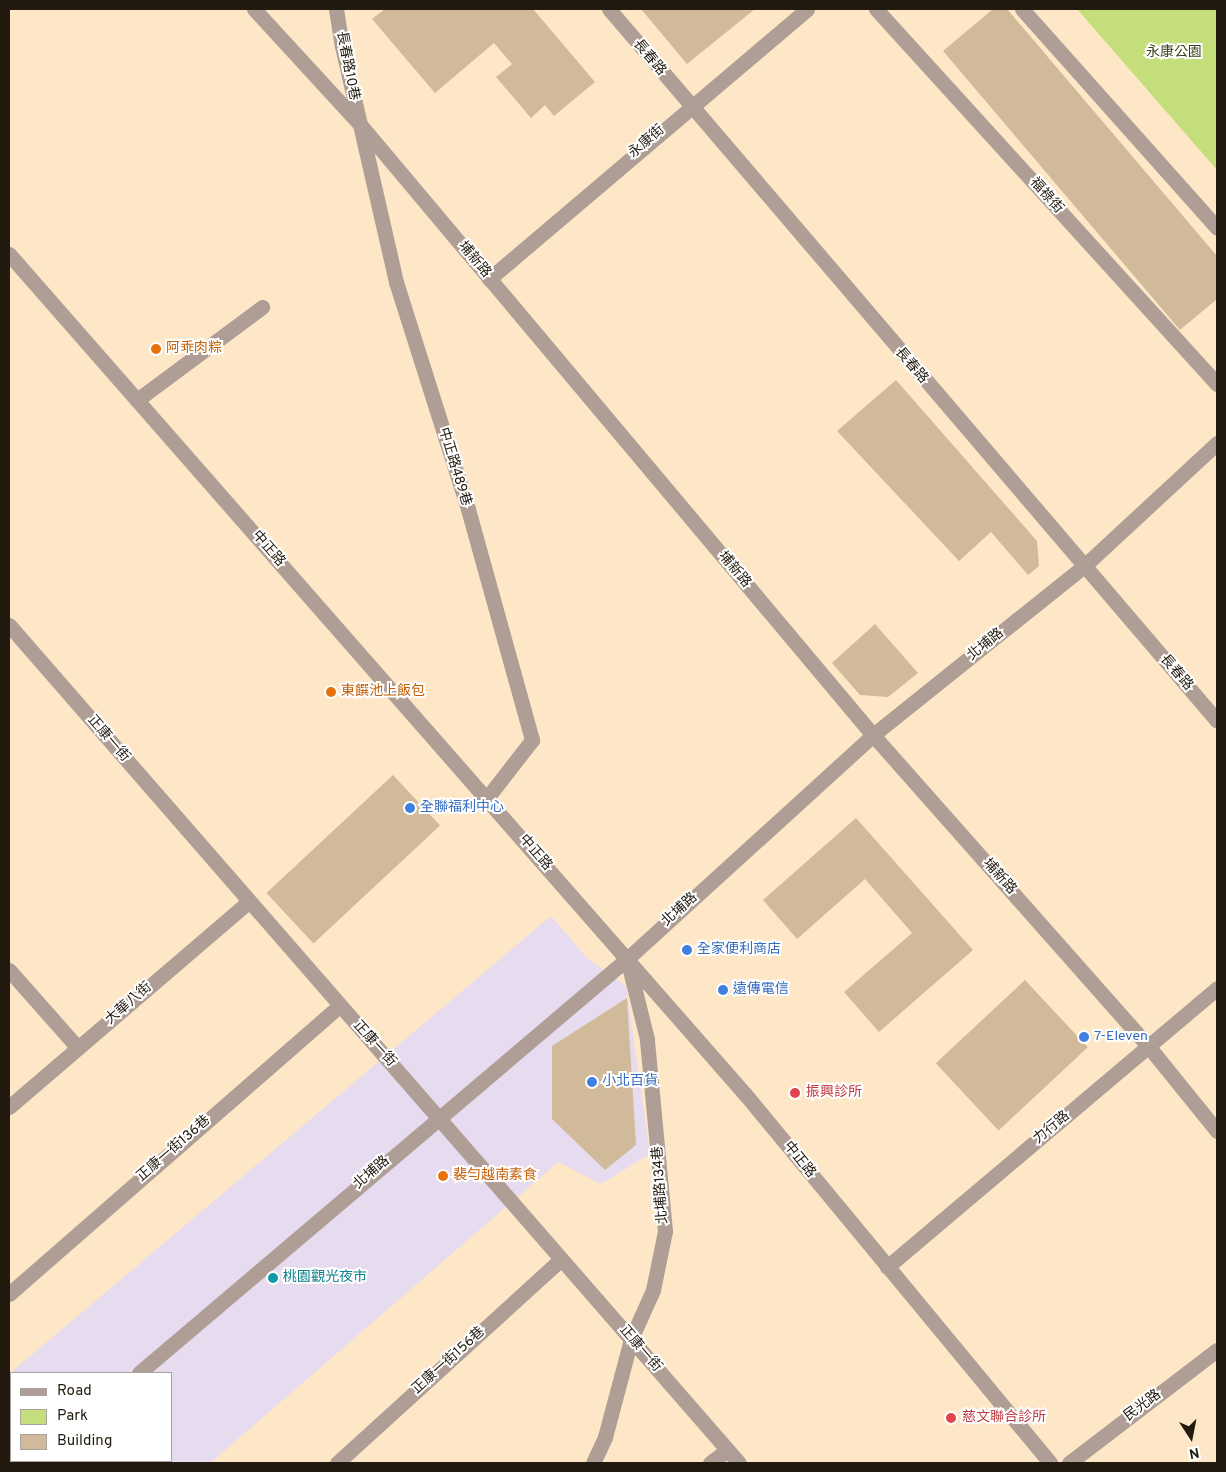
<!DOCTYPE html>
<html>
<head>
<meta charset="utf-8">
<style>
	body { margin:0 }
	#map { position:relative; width:1226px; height:1472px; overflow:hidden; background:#fde7c6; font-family:Overpass,"Noto Sans TC",sans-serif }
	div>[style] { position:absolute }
	.commercial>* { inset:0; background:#e7dbef }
	.green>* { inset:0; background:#c5de7c }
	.building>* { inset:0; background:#d0ba9a; transform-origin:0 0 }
	.minor>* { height:15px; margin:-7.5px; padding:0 7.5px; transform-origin:7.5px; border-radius:7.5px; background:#ae9e96 }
	.dots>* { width:14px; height:14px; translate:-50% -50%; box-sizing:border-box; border:2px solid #fff; border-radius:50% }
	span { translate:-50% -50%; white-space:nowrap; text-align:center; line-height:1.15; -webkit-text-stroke:4px #fff; paint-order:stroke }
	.park-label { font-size:14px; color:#39431a }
	.street-label { font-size:14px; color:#221a0e }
	.food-label { font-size:14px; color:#c56008 }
	.left { translate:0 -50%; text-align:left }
	.shop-label { font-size:14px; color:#366cbe }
	.health-label { font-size:14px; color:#be3a42 }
	.culture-label { font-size:14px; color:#0d838f }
	.frame { position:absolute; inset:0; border:10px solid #221a0e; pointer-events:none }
	.legend { position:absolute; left:10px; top:1372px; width:162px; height:90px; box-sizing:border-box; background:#fff; border:1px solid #a7a39f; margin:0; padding:6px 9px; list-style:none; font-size:15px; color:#221a0e }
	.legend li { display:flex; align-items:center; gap:10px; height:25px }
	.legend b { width:25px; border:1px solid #a7a39f }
	.north { position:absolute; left:1166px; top:1412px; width:50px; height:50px; -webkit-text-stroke:4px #fff; paint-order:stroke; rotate:169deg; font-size:14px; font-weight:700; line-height:20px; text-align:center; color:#221a0e }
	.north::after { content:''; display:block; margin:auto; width:18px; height:22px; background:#221a0e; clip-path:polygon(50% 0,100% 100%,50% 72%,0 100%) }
</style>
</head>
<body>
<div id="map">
	<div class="commercial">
		<i style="clip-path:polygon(evenodd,551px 916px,588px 959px,626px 986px,650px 1154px,601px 1184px,558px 1162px,210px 1463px,9px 1463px,9px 1374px,551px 916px,11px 1373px,171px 1373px,171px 1461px,11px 1461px,11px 1373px)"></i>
	</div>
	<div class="green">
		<i style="clip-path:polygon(1077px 9px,1217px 9px,1217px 170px)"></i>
	</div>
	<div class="building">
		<i style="clip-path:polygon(385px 9px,533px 9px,595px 82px,554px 116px,545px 105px,531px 118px,496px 77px,512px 64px,494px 43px,435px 93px,372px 19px)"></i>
		<i style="clip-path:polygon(641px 9px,755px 9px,687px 64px)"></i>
		<i style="clip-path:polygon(993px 9px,1007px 9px,1217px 256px,1217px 299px,1180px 330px,943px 51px)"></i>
		<i style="clip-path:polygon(896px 380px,1037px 541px,1039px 566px,1028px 575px,991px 532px,959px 561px,837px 431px)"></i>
		<i style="clip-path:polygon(875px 624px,918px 673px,888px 697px,860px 695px,832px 663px)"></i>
		<i style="left:393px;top:775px;width:69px;height:173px;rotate:47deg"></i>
		<i style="clip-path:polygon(856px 818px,973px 950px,879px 1032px,844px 992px,912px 933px,865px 879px,797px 939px,763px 900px)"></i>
		<i style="left:1025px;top:980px;width:92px;height:122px;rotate:47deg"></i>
		<i style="clip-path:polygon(627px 998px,636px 1145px,605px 1170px,552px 1119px,552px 1046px)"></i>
	</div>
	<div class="minor">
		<i style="left:254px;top:9px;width:154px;rotate:47.4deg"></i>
		<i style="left:358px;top:122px;width:801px;rotate:49.97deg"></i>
		<i style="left:873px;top:735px;width:417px;rotate:48.5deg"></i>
		<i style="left:1149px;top:1047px;width:108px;rotate:51deg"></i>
		<i style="left:336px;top:9px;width:37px;rotate:81deg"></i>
		<i style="left:342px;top:46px;width:242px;rotate:77.1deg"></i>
		<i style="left:396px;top:282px;width:238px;rotate:72.4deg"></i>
		<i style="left:468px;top:509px;width:240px;rotate:74.5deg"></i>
		<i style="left:532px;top:740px;width:73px;rotate:127.8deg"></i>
		<i style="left:609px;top:9px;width:936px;rotate:49.5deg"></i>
		<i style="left:876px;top:9px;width:507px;rotate:47.72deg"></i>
		<i style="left:1022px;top:9px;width:293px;rotate:48.3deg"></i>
		<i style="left:9px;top:254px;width:1117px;rotate:48.78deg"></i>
		<i style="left:745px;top:1094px;width:479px;rotate:50.4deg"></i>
		<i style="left:489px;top:279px;width:417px;rotate:-40.3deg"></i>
		<i style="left:137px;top:400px;width:156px;rotate:-36.6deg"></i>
		<i style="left:9px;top:625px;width:1111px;rotate:48.94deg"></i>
		<i style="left:9px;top:970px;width:104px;rotate:48.5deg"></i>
		<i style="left:9px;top:1107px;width:316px;rotate:-40.6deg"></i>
		<i style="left:887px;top:1267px;width:432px;rotate:-40.2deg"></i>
		<i style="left:9px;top:1294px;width:439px;rotate:-41.1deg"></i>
		<i style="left:139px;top:1373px;width:641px;rotate:-40.32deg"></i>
		<i style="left:628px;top:958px;width:331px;rotate:-42.3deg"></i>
		<i style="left:873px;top:735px;width:269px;rotate:-38.7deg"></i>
		<i style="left:1083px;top:567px;width:183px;rotate:-42.8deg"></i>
		<i style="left:34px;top:1463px;width:4px;rotate:-34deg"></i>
		<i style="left:337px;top:1463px;width:303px;rotate:-42.3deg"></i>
		<i style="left:593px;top:1463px;width:29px;rotate:-65deg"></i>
		<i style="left:605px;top:1437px;width:101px;rotate:-75.1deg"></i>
		<i style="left:631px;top:1339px;width:54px;rotate:-65.8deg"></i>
		<i style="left:653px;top:1290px;width:60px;rotate:-78.5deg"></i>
		<i style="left:665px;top:1231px;width:193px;rotate:-95.4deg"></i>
		<i style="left:647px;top:1039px;width:79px;rotate:-103.9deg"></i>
		<i style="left:710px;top:1463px;width:21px;rotate:-37deg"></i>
		<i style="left:1069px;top:1463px;width:186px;rotate:-37.4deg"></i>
	</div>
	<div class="dots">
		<i style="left:156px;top:349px;background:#e8710a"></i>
		<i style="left:331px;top:692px;background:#e8710a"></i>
		<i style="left:410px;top:808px;background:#3f7fe0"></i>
		<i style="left:687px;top:950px;background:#3f7fe0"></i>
		<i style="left:723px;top:990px;background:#3f7fe0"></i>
		<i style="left:1084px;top:1037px;background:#3f7fe0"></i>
		<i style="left:592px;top:1082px;background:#3f7fe0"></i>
		<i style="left:795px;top:1093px;background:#e0444e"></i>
		<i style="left:443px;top:1176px;background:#e8710a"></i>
		<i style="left:273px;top:1278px;background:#0f9aa8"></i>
		<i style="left:951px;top:1418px;background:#e0444e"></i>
	</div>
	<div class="park-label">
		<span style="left:1174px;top:53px">永康公園</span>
	</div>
	<div class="street-label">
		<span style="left:649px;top:58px;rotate:50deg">長春路</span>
		<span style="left:347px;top:66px;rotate:79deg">長春路10巷</span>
		<span style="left:647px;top:142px;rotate:-41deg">永康街</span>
		<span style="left:1046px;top:196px;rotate:48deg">福祿街</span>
		<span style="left:474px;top:260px;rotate:50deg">埔新路</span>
		<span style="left:911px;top:366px;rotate:49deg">長春路</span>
		<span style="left:454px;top:467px;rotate:73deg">中正路489巷</span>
		<span style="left:268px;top:549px;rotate:49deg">中正路</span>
		<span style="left:734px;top:570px;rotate:50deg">埔新路</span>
		<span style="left:986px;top:645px;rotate:-39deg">北埔路</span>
		<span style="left:1176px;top:673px;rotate:49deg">長春路</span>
		<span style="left:108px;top:739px;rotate:49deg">正康一街</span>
		<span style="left:535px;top:853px;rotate:49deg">中正路</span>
		<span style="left:999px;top:877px;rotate:48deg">埔新路</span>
		<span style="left:680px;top:910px;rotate:-42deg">北埔路</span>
		<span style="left:129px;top:1004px;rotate:-41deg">大華八街</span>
		<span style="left:374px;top:1044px;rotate:48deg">正康一街</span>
		<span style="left:1052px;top:1128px;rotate:-40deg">力行路</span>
		<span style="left:174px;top:1149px;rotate:-41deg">正康一街136巷</span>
		<span style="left:799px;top:1160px;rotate:51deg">中正路</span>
		<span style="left:372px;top:1173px;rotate:-41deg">北埔路</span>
		<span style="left:661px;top:1185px;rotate:-94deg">北埔路134巷</span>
		<span style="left:640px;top:1349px;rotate:49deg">正康一街</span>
		<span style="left:449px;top:1361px;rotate:-42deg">正康一街156巷</span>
		<span style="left:1143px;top:1406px;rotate:-37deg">民光路</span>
	</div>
	<div class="food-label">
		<span class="left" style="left:166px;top:349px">阿乖肉粽</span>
		<span class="left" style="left:341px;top:692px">東饌池上飯包</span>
		<span class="left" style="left:453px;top:1176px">裴勻越南素食</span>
	</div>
	<div class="shop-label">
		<span class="left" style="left:420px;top:808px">全聯福利中心</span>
		<span class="left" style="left:697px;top:950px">全家便利商店</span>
		<span class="left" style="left:733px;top:990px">遠傳電信</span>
		<span class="left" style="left:1094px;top:1037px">7-Eleven</span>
		<span class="left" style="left:602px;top:1082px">小北百貨</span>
	</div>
	<div class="health-label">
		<span class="left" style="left:806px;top:1093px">振興診所</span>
		<span class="left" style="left:962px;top:1418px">慈文聯合診所</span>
	</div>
	<div class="culture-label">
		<span class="left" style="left:283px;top:1278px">桃園觀光夜市</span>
	</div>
	<div class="frame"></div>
	<ul class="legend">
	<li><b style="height:6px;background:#ae9e96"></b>Road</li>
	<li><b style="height:14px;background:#c5de7c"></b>Park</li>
	<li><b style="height:14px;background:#d0ba9a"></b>Building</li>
	</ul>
	<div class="north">N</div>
</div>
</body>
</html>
